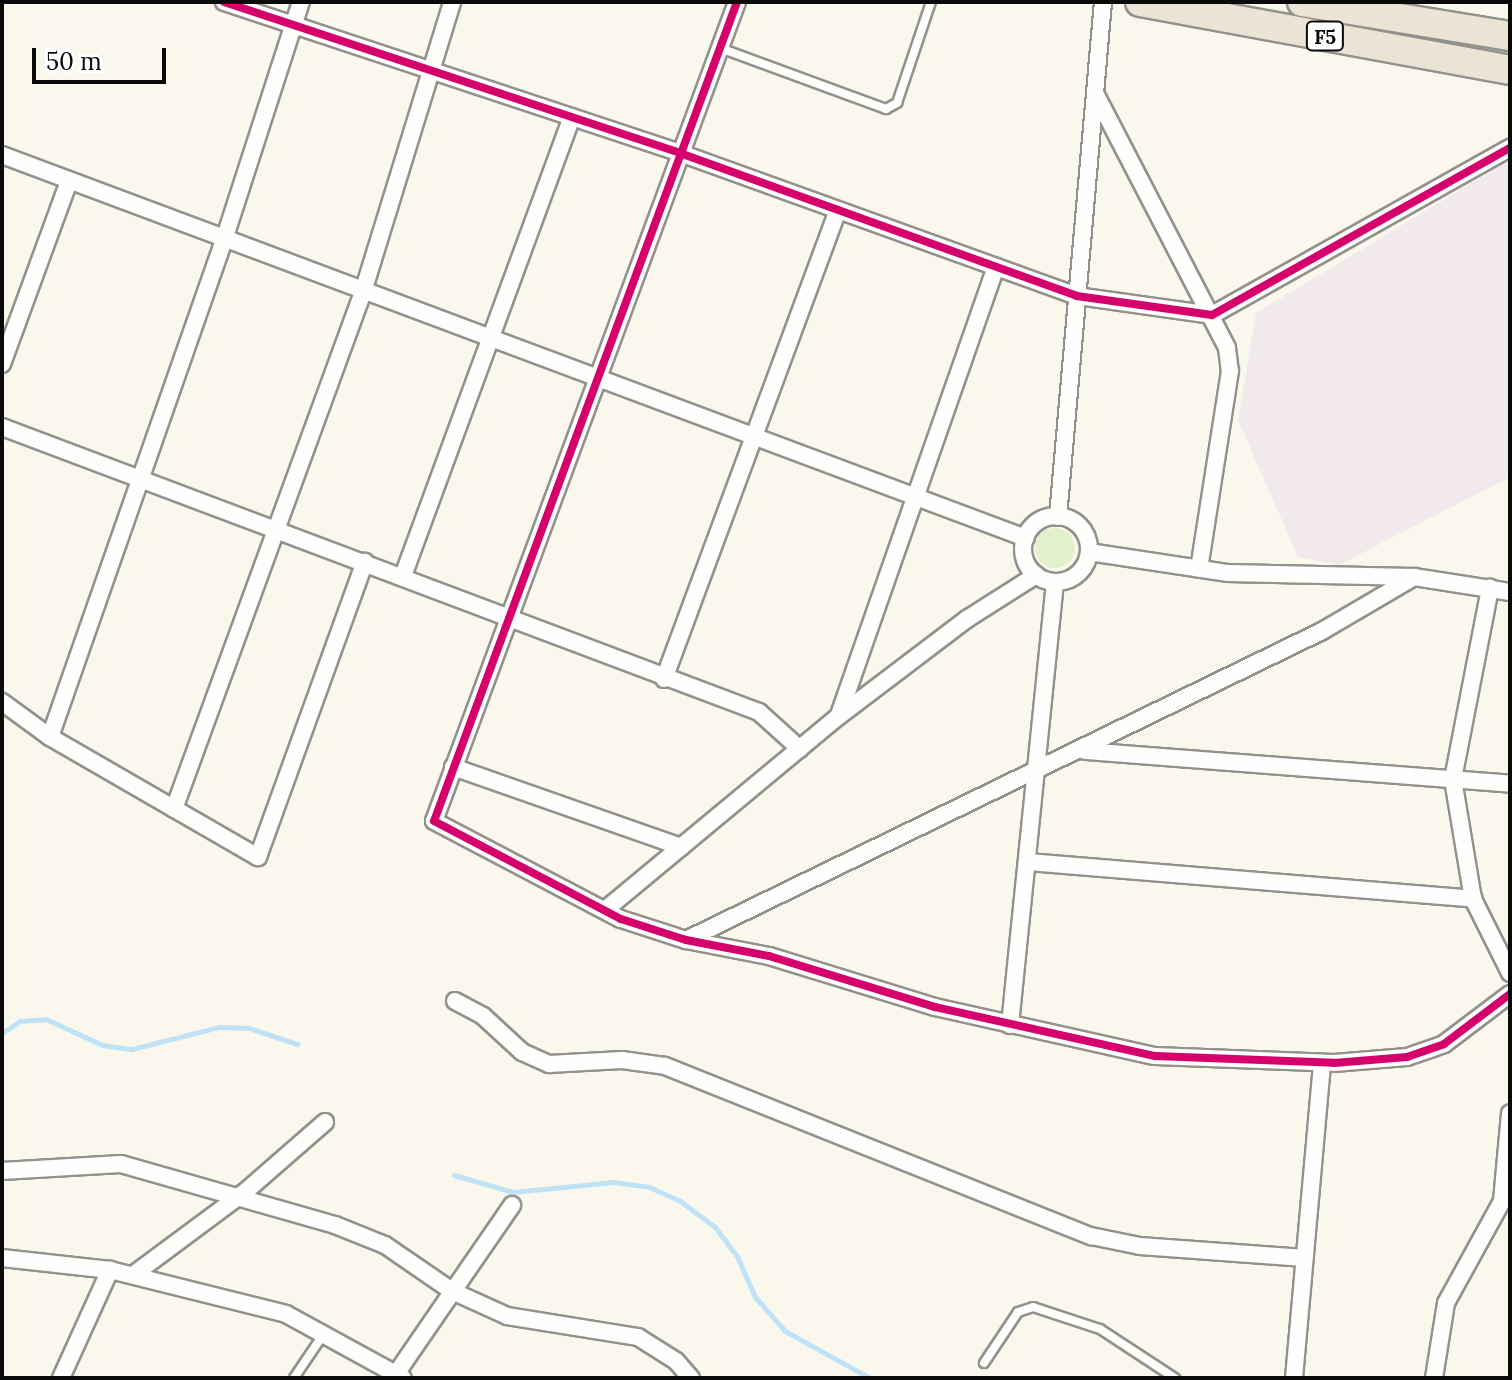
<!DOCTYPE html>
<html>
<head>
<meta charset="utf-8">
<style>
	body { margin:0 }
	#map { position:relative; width:1512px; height:1380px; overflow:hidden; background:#faf8ed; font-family:Lora,serif }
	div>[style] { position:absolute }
	.industrial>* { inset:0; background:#f1e9ec }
	.green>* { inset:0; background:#e0f1cb }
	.round { border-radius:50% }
	.stream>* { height:5px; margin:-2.5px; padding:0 2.5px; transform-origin:2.5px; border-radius:2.5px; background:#c0e2f7 }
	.roads { filter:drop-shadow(2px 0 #92918c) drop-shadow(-2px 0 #92918c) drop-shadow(0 2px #92918c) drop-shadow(0 -2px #92918c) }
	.service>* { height:8px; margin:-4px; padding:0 4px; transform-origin:4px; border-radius:4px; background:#fefefc }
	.minor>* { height:16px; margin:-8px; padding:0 8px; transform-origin:8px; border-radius:8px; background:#fefefc }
	.minor>.ring { margin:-8px; padding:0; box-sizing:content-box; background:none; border:16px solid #fefefc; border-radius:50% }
	.trunk>* { height:28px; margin:-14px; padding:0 14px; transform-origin:14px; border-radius:14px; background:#ebe3d4 }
	.cycleway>* { height:8px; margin:-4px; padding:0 4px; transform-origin:4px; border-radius:4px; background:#d6006c }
	span { translate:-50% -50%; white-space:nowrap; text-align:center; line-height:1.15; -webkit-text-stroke:8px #fff; paint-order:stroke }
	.shield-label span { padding:2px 6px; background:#fff; border:2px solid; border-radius:6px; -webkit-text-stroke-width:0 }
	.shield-label { font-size:20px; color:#0a0a0a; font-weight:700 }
	.frame { position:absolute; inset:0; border:4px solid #0a0a0a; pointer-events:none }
	.scale { position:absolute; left:32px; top:48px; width:134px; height:36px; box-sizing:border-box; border:4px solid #0a0a0a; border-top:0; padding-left:10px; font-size:24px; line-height:28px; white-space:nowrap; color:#0a0a0a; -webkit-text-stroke:6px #fff; paint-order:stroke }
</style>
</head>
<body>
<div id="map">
	<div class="industrial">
		<i style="clip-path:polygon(1510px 160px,1510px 477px,1339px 565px,1298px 557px,1238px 420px,1256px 313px)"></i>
	</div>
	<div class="green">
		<i style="clip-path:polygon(1171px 2px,1234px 2px,1490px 47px,1510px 51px,1510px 62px)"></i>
		<i class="round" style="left:1035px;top:528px;width:40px;height:40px"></i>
	</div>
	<div class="stream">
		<i style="left:2px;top:1033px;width:22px;rotate:-34deg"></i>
		<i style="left:20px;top:1021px;width:26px;rotate:-4deg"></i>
		<i style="left:46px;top:1019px;width:62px;rotate:24.9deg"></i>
		<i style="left:102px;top:1045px;width:30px;rotate:8deg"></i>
		<i style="left:132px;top:1049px;width:90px;rotate:-14.2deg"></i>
		<i style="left:219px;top:1027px;width:30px;rotate:2deg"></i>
		<i style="left:249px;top:1028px;width:51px;rotate:18.4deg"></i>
		<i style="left:454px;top:1175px;width:61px;rotate:16.1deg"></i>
		<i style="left:513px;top:1192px;width:101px;rotate:-5.7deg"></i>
		<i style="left:614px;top:1182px;width:35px;rotate:8deg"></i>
		<i style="left:649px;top:1187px;width:34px;rotate:24deg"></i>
		<i style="left:680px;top:1201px;width:44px;rotate:36.6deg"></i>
		<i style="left:715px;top:1227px;width:36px;rotate:53deg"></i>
		<i style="left:737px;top:1256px;width:45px;rotate:66.3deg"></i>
		<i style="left:755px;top:1297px;width:45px;rotate:48.6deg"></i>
		<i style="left:785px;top:1331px;width:97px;rotate:28.9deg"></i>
	</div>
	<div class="roads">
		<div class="service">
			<i style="left:720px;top:48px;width:177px;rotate:20.2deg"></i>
			<i style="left:886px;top:109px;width:13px;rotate:-29deg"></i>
			<i style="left:897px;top:103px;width:107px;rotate:-71.4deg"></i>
			<i style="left:984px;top:1363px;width:61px;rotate:-56.3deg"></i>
			<i style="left:1018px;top:1312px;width:16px;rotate:-18deg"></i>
			<i style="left:1033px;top:1307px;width:71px;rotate:18.2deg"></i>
			<i style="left:1100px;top:1329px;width:90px;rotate:33.2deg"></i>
			<i style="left:294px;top:1378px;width:55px;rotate:-56deg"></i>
		</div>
		<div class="minor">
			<i style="left:224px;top:2px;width:480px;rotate:18.3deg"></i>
			<i style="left:680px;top:153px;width:422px;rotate:19.8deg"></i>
			<i style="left:1077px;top:296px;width:136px;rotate:8deg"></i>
			<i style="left:1212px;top:315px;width:342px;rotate:-29.3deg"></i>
			<i style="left:737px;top:2px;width:873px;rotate:110.3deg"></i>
			<i style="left:434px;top:821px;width:211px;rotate:27.7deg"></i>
			<i style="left:621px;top:919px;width:68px;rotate:17.9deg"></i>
			<i style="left:686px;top:940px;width:85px;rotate:10.9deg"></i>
			<i style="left:769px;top:956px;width:174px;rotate:17.1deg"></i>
			<i style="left:935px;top:1007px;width:225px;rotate:12.6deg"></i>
			<i style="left:1155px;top:1056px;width:179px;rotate:2.2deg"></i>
			<i style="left:1334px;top:1063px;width:73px;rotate:-4.7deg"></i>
			<i style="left:1407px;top:1057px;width:39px;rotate:-19deg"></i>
			<i style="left:1444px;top:1044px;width:83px;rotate:-37.1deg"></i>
			<i style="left:1096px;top:95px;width:285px;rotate:62.6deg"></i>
			<i style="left:1227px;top:348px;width:23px;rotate:83deg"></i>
			<i style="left:1230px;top:371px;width:200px;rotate:98.9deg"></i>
			<i style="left:2px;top:155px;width:1093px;rotate:20.51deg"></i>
			<i style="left:2px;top:364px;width:195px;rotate:-69.9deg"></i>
			<i style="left:2px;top:427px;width:809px;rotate:20.63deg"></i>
			<i style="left:759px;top:712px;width:55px;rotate:42.1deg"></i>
			<i class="ring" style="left:1023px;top:516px;width:50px;height:50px"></i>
			<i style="left:1058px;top:517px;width:517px;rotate:-85.01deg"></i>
			<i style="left:1089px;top:552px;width:141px;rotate:8.6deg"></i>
			<i style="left:1228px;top:573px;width:186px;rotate:1.2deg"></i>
			<i style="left:1414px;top:577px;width:97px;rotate:8.9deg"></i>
			<i style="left:403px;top:576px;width:489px;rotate:-69.8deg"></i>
			<i style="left:664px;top:679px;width:500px;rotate:-69.65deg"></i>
			<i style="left:2px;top:702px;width:59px;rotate:36.1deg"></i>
			<i style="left:50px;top:737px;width:240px;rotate:30deg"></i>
			<i style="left:258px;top:857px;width:314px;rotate:-70.1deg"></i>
			<i style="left:839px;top:715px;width:475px;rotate:-70.7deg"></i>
			<i style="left:50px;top:737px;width:527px;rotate:-70.7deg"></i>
			<i style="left:224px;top:240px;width:250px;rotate:-72.1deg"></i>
			<i style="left:1085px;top:751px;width:426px;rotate:4.4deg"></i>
			<i style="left:453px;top:767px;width:242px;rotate:19.3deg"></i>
			<i style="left:174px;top:809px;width:550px;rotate:-69.92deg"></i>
			<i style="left:363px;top:292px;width:303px;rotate:-72.9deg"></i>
			<i style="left:1027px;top:862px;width:448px;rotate:4.7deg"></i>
			<i style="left:1473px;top:899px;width:83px;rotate:63.4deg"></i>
			<i style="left:1473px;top:899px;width:122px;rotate:-99.5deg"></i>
			<i style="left:1453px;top:779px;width:195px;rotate:-79deg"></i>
			<i style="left:605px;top:910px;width:304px;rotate:-39.7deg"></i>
			<i style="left:839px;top:716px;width:161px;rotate:-37.2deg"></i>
			<i style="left:967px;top:619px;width:82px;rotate:-32.5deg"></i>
			<i style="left:686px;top:940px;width:707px;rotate:-25.91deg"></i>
			<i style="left:1322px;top:631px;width:107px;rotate:-30.4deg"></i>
			<i style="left:455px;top:1001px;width:32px;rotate:28deg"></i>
			<i style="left:483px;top:1016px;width:53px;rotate:42.7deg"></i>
			<i style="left:522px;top:1052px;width:30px;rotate:24deg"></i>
			<i style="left:549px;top:1064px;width:73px;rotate:-3.1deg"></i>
			<i style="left:622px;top:1060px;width:43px;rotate:7.9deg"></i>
			<i style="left:665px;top:1066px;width:459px;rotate:21.8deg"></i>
			<i style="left:1091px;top:1236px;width:50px;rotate:11.5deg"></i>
			<i style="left:1140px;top:1246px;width:165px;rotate:4.2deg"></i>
			<i style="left:1010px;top:1025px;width:445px;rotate:-84.2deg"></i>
			<i style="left:2px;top:1171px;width:119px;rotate:-3.4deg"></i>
			<i style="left:121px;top:1164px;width:223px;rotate:15.9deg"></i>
			<i style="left:335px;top:1225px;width:54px;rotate:21.8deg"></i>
			<i style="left:385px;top:1245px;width:81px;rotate:34.5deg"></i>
			<i style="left:452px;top:1291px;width:60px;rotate:24.4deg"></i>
			<i style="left:507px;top:1316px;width:133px;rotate:9.1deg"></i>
			<i style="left:638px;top:1337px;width:45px;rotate:32.3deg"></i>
			<i style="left:676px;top:1361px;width:23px;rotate:49deg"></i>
			<i style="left:2px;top:1258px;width:109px;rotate:6.3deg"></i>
			<i style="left:110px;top:1270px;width:181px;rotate:14deg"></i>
			<i style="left:286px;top:1314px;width:133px;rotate:28.7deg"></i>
			<i style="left:133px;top:1275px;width:141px;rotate:-36.6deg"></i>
			<i style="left:246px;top:1191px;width:105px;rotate:-41.1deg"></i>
			<i style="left:396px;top:1374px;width:205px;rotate:-55.5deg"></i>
			<i style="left:61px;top:1378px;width:119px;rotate:-65.6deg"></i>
			<i style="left:1294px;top:1378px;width:316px;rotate:-84.9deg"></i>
			<i style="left:1434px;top:1378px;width:76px;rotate:-80.9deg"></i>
			<i style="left:1446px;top:1303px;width:116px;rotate:-61.2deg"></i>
			<i style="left:1502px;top:1201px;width:88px;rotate:-84.8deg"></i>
		</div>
		<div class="trunk">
			<i style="left:1140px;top:2px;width:376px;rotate:10.4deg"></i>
			<i style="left:1302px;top:2px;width:211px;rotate:9.3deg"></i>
		</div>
	</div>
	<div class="cycleway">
		<i style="left:224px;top:2px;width:480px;rotate:18.3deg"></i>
		<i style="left:680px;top:153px;width:422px;rotate:19.8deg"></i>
		<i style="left:1077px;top:296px;width:136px;rotate:8deg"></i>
		<i style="left:1212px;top:315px;width:342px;rotate:-29.3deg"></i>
		<i style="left:737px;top:2px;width:873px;rotate:110.3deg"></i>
		<i style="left:434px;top:821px;width:211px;rotate:27.7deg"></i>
		<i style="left:621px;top:919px;width:68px;rotate:17.9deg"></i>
		<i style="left:686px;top:940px;width:85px;rotate:10.9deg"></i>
		<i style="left:769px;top:956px;width:174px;rotate:17.1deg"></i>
		<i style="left:935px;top:1007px;width:225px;rotate:12.6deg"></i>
		<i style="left:1155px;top:1056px;width:179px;rotate:2.2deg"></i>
		<i style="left:1334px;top:1063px;width:73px;rotate:-4.7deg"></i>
		<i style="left:1407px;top:1057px;width:39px;rotate:-19deg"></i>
		<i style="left:1444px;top:1044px;width:83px;rotate:-37.1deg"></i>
	</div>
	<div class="shield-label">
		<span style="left:1325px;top:36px">F5</span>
	</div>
	<div class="frame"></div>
	<div class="scale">50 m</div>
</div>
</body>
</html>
